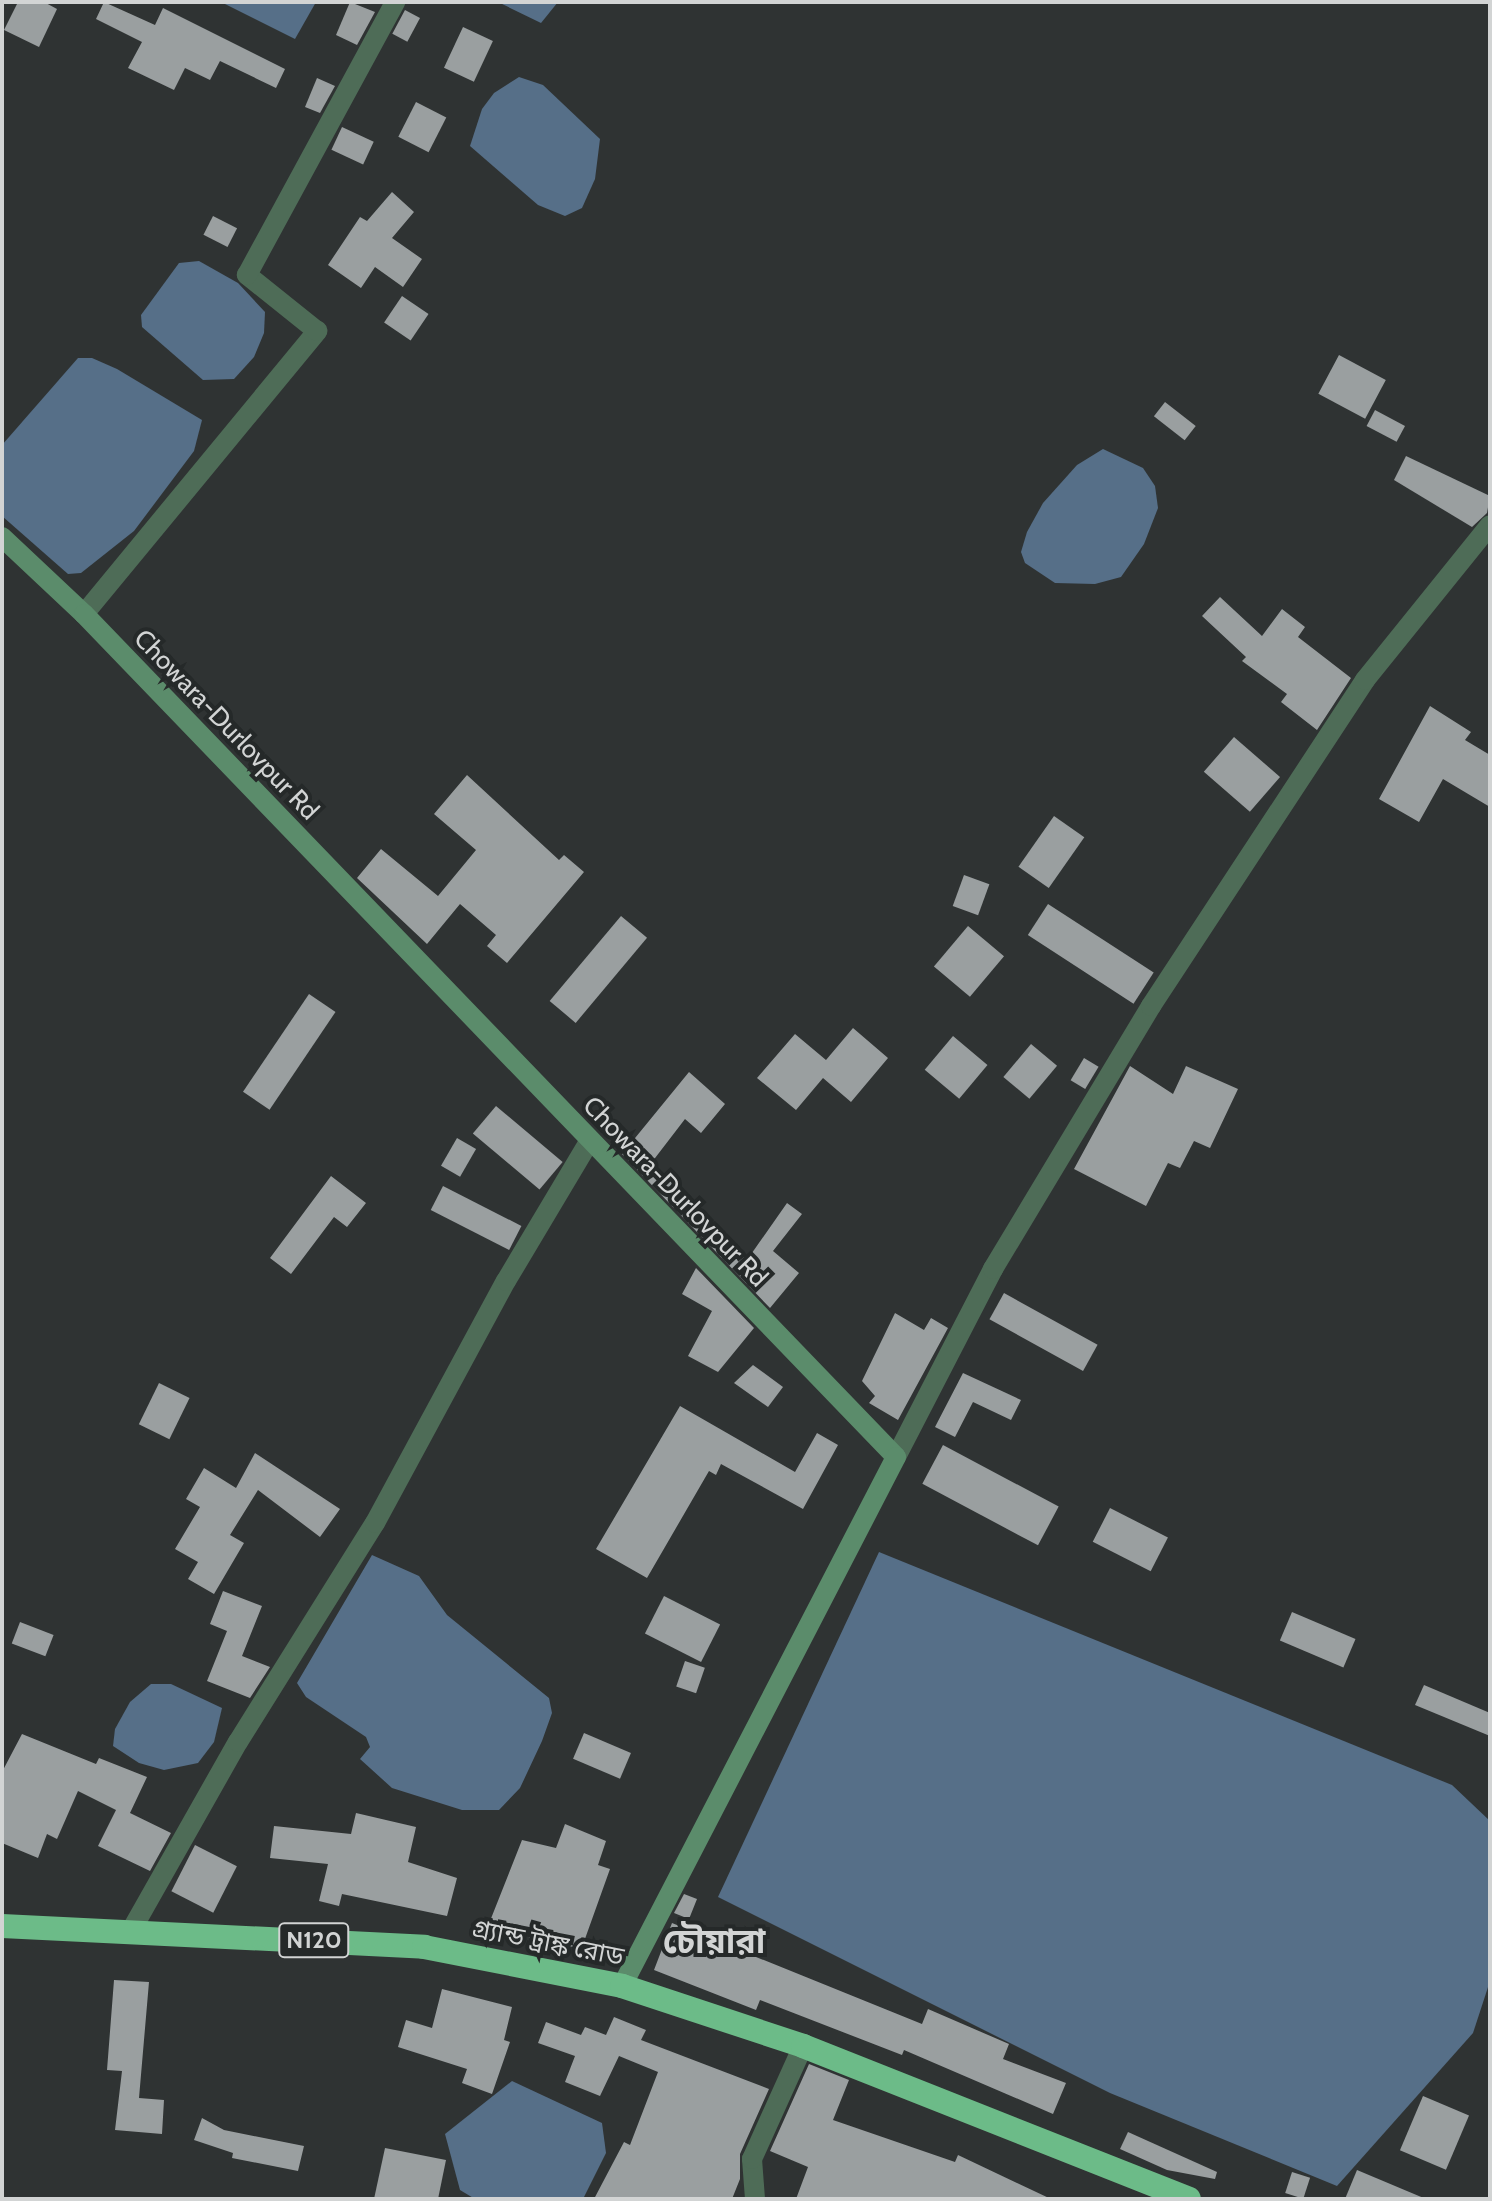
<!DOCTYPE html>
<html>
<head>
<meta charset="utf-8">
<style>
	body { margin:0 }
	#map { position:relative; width:1492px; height:2201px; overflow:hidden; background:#2f3333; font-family:Cabin,"Noto Sans Bengali",sans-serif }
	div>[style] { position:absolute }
	.water>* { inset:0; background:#566f88 }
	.building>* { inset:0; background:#9a9fa0; transform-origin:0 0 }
	.street>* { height:20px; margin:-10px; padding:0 10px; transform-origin:10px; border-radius:10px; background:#4e6c57 }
	.secondary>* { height:20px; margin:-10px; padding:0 10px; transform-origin:10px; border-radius:10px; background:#5b8c6b }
	.highway>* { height:24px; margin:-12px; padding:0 12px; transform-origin:12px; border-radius:12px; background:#6cbb88 }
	span { translate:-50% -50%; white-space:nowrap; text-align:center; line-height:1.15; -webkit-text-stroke:8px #252929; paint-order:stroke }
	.shield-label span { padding:2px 6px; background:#252929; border:2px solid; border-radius:6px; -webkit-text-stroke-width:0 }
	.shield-label { font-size:24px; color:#d2d4d4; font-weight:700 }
	.street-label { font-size:26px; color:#d2d4d4 }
	.district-label { font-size:34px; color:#d2d4d4; font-weight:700 }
	.frame { position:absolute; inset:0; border:4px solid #d2d4d4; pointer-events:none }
</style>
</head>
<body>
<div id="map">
	<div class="water">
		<i style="clip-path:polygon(221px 2px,316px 2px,295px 39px)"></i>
		<i style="clip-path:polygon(498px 2px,558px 2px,541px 23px)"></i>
		<i style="clip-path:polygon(519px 77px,543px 85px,600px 139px,595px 179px,582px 208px,565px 216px,538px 205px,470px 146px,482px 109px,494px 93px)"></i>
		<i style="clip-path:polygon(199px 261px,238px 283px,265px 312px,264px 333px,254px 357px,234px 379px,203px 380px,142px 327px,141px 315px,179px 263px)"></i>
		<i style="clip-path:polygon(78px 358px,92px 358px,117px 369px,202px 420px,194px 451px,134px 531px,81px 573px,68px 574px,2px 516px,2px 445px)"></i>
		<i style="clip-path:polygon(1103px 449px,1143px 468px,1155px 486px,1158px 508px,1144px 544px,1121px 577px,1095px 584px,1055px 583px,1025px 563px,1021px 552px,1027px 532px,1043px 503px,1077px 465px)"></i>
		<i style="clip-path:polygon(879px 1552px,1452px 1785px,1490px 1821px,1490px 1981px,1473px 2033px,1337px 2186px,1110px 2093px,718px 1897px)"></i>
		<i style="clip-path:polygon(372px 1555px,419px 1576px,447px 1615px,549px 1698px,552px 1713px,542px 1741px,520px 1788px,499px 1810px,462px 1810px,392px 1788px,360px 1759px,370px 1747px,366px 1737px,306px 1697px,297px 1683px)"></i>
		<i style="clip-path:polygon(151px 1684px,171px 1684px,222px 1708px,214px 1742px,198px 1763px,164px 1770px,139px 1763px,113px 1746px,115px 1729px,130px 1702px)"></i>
		<i style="clip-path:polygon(512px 2081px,602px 2123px,606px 2153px,583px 2199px,475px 2199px,460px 2190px,445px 2134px)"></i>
	</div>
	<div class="building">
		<i style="clip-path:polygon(18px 2px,44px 2px,57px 9px,39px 47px,4px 30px)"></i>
		<i style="clip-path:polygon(104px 2px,155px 25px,163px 8px,285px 69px,276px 88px,220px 61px,210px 80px,185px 68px,174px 90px,128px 68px,142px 42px,96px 19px)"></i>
		<i style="clip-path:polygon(350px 2px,375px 12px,357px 45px,336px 35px)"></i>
		<i style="left:405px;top:10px;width:17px;height:27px;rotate:28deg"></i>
		<i style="left:463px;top:27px;width:33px;height:45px;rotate:25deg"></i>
		<i style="clip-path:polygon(317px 78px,335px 86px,320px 113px,305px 107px)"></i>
		<i style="left:416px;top:102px;width:34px;height:39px;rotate:27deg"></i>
		<i style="left:342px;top:127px;width:35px;height:25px;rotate:25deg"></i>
		<i style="clip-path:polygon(392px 192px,414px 212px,392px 238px,422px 259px,403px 287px,375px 267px,361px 288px,328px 265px,360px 217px,367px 221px)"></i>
		<i style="left:213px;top:216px;width:27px;height:21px;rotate:27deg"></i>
		<i style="left:402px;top:296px;width:32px;height:32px;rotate:34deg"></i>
		<i style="left:1339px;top:355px;width:53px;height:44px;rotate:28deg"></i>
		<i style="left:1165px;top:402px;width:39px;height:18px;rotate:38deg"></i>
		<i style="left:1375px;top:410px;width:34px;height:18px;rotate:28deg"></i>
		<i style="clip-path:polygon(1406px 456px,1490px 496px,1487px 513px,1472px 527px,1394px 480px)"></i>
		<i style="clip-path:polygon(1220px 597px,1262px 636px,1282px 609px,1305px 627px,1298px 637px,1351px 678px,1317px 730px,1281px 702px,1287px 694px,1242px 661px,1246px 657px,1202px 616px)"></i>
		<i style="clip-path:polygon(1430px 706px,1471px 732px,1465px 740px,1490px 755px,1490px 807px,1443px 779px,1419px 822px,1379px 799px)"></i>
		<i style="left:1234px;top:737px;width:61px;height:46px;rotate:41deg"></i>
		<i style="clip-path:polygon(467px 775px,559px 860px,564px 855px,584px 872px,507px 963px,487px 946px,496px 935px,460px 904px,427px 944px,357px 878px,381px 849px,438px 896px,476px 850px,434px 814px)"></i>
		<i style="left:1054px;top:816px;width:37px;height:62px;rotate:35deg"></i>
		<i style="left:964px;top:875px;width:27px;height:33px;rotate:20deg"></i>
		<i style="left:1048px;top:904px;width:126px;height:37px;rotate:33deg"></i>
		<i style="left:621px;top:916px;width:34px;height:111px;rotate:40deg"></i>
		<i style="left:968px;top:926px;width:47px;height:53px;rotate:40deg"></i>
		<i style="left:309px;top:994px;width:32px;height:118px;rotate:34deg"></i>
		<i style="clip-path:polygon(853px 1028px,888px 1058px,851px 1102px,823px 1078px,796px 1110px,757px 1078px,795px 1034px,826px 1060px)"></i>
		<i style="left:953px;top:1036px;width:45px;height:44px;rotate:40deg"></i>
		<i style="left:1031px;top:1044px;width:34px;height:43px;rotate:40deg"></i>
		<i style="left:1084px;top:1058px;width:17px;height:26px;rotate:31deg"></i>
		<i style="clip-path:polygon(1130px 1066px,1173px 1094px,1186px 1066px,1238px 1089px,1210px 1148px,1194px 1141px,1180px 1168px,1168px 1163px,1146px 1206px,1074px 1169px)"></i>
		<i style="clip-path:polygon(689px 1072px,725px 1104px,701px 1133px,685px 1119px,652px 1162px,747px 1260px,787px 1203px,802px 1214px,773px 1251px,799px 1273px,770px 1308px,622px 1154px)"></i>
		<i style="left:496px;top:1106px;width:87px;height:36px;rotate:40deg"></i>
		<i style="left:457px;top:1138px;width:22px;height:32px;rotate:30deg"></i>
		<i style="clip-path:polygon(331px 1176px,366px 1203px,347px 1227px,334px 1217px,291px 1274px,270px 1258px)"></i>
		<i style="left:443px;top:1186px;width:88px;height:27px;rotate:27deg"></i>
		<i style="clip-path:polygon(696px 1268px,754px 1328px,718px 1372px,688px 1356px,712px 1311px,682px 1294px)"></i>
		<i style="left:1004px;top:1293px;width:107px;height:30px;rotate:29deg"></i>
		<i style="clip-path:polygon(895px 1313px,924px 1330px,931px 1318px,948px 1328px,898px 1420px,869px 1403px,875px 1396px,862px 1381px)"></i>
		<i style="clip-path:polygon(753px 1365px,783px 1387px,768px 1407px,734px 1383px)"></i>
		<i style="clip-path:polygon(963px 1373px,1021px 1400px,1011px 1420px,973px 1402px,955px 1437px,935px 1427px)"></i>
		<i style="left:159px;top:1383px;width:34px;height:46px;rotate:26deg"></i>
		<i style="clip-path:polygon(680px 1406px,795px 1472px,817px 1433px,838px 1445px,803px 1509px,721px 1464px,716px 1475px,709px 1471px,647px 1578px,596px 1549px)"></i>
		<i style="left:943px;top:1445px;width:131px;height:44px;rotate:28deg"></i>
		<i style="clip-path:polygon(255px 1453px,340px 1509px,320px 1537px,258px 1490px,230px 1535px,244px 1543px,214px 1594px,188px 1579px,198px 1562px,175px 1549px,200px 1507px,186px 1499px,204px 1468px,236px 1488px)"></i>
		<i style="left:1110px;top:1508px;width:65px;height:38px;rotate:27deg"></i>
		<i style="clip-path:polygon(223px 1591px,262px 1606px,242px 1656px,270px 1667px,250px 1698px,207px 1681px,227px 1631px,210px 1624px)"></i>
		<i style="left:664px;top:1596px;width:63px;height:42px;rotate:27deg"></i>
		<i style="left:1292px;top:1612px;width:69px;height:31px;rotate:23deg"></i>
		<i style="left:20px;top:1622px;width:36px;height:23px;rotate:21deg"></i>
		<i style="left:685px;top:1661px;width:21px;height:27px;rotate:19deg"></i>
		<i style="clip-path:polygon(1424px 1685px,1490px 1713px,1490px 1736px,1415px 1705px)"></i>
		<i style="left:584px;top:1733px;width:51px;height:28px;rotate:23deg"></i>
		<i style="clip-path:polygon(22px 1734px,96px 1764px,99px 1758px,147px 1777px,130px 1813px,171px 1833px,150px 1871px,98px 1846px,116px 1810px,78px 1791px,57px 1839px,47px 1834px,38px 1858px,2px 1843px,2px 1772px)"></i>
		<i style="clip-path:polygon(356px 1813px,416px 1827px,408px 1862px,457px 1878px,447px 1916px,342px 1894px,339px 1906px,319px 1901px,328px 1864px,270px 1858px,274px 1826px,351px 1834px)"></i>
		<i style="clip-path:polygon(565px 1824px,606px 1841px,598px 1865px,610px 1869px,581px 1950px,545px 1937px,543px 1943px,490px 1921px,522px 1840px,556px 1848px)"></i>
		<i style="left:195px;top:1845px;width:47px;height:52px;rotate:27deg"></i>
		<i style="clip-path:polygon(684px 1894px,697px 1899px,689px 1919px,674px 1913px)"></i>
		<i style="clip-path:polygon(672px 1923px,922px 2024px,928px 2009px,1009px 2044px,1003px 2059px,1066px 2083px,1053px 2114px,904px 2050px,902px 2055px,760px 2000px,756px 2010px,654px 1970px)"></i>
		<i style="clip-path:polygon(114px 1980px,149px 1982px,139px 2098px,164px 2100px,162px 2134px,115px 2130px,122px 2071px,107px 2070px)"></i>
		<i style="clip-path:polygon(442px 1989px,512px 2007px,504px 2040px,510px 2042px,492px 2094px,462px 2083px,467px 2069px,398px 2047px,406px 2020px,432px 2028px)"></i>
		<i style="clip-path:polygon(614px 2017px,646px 2030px,641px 2040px,769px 2089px,740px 2154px,740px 2179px,732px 2199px,594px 2199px,624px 2142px,630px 2145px,658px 2072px,619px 2056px,600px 2096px,565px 2082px,575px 2056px,538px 2043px,546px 2022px,581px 2035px,585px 2027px,606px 2035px)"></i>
		<i style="clip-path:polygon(809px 2064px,849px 2080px,833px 2120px,955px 2162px,958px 2155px,1051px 2199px,796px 2199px,808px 2167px,770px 2151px)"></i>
		<i style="left:1423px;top:2096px;width:50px;height:59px;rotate:23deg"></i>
		<i style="clip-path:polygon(202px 2118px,224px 2130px,304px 2146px,298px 2171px,232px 2158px,233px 2153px,194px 2140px)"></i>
		<i style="clip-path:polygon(1128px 2132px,1217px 2172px,1215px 2179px,1167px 2170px,1120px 2149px)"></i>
		<i style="clip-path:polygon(385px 2148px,446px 2160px,438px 2199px,374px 2199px)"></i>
		<i style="clip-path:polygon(1357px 2170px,1426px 2199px,1345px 2199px)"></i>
		<i style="left:1292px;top:2172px;width:19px;height:22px;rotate:18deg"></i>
	</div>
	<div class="street">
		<i style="left:84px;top:614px;width:367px;rotate:-50.5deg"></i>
		<i style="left:317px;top:331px;width:90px;rotate:-141.3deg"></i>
		<i style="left:247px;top:275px;width:311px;rotate:-61.5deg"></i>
		<i style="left:896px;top:1457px;width:212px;rotate:-62.7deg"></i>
		<i style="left:993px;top:1269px;width:307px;rotate:-59deg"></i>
		<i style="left:1151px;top:1006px;width:390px;rotate:-56.7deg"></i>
		<i style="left:1365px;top:680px;width:199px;rotate:-51.1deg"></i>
		<i style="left:132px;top:1929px;width:215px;rotate:-60.5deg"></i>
		<i style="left:238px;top:1742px;width:258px;rotate:-58deg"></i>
		<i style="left:375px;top:1523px;width:275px;rotate:-61.6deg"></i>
		<i style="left:506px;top:1281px;width:162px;rotate:-59.2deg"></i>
		<i style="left:755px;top:2199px;width:40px;rotate:-94.3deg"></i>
		<i style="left:752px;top:2159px;width:124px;rotate:-65.7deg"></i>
	</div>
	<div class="secondary">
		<i style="left:2px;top:537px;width:112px;rotate:43.2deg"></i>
		<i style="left:84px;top:614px;width:1170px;rotate:46.07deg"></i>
		<i style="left:896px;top:1457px;width:596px;rotate:117.38deg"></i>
	</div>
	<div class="highway">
		<i style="left:2px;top:1926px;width:423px;rotate:2.8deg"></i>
		<i style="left:424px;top:1947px;width:202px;rotate:11.1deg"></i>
		<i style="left:622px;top:1986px;width:191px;rotate:18.3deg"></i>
		<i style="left:803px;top:2046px;width:415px;rotate:21.6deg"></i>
	</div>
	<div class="shield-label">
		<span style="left:314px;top:1940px">N120</span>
	</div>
	<div class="street-label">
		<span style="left:226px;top:725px;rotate:46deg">Chowara-Durlovpur Rd</span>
		<span style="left:675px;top:1192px;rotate:46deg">Chowara-Durlovpur Rd</span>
		<span style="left:548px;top:1943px;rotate:11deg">গ্র্যান্ড ট্রাঙ্ক রোড</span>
	</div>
	<div class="district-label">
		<span style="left:714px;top:1942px">চৌয়ারা</span>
	</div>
	<div class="frame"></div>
</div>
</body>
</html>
